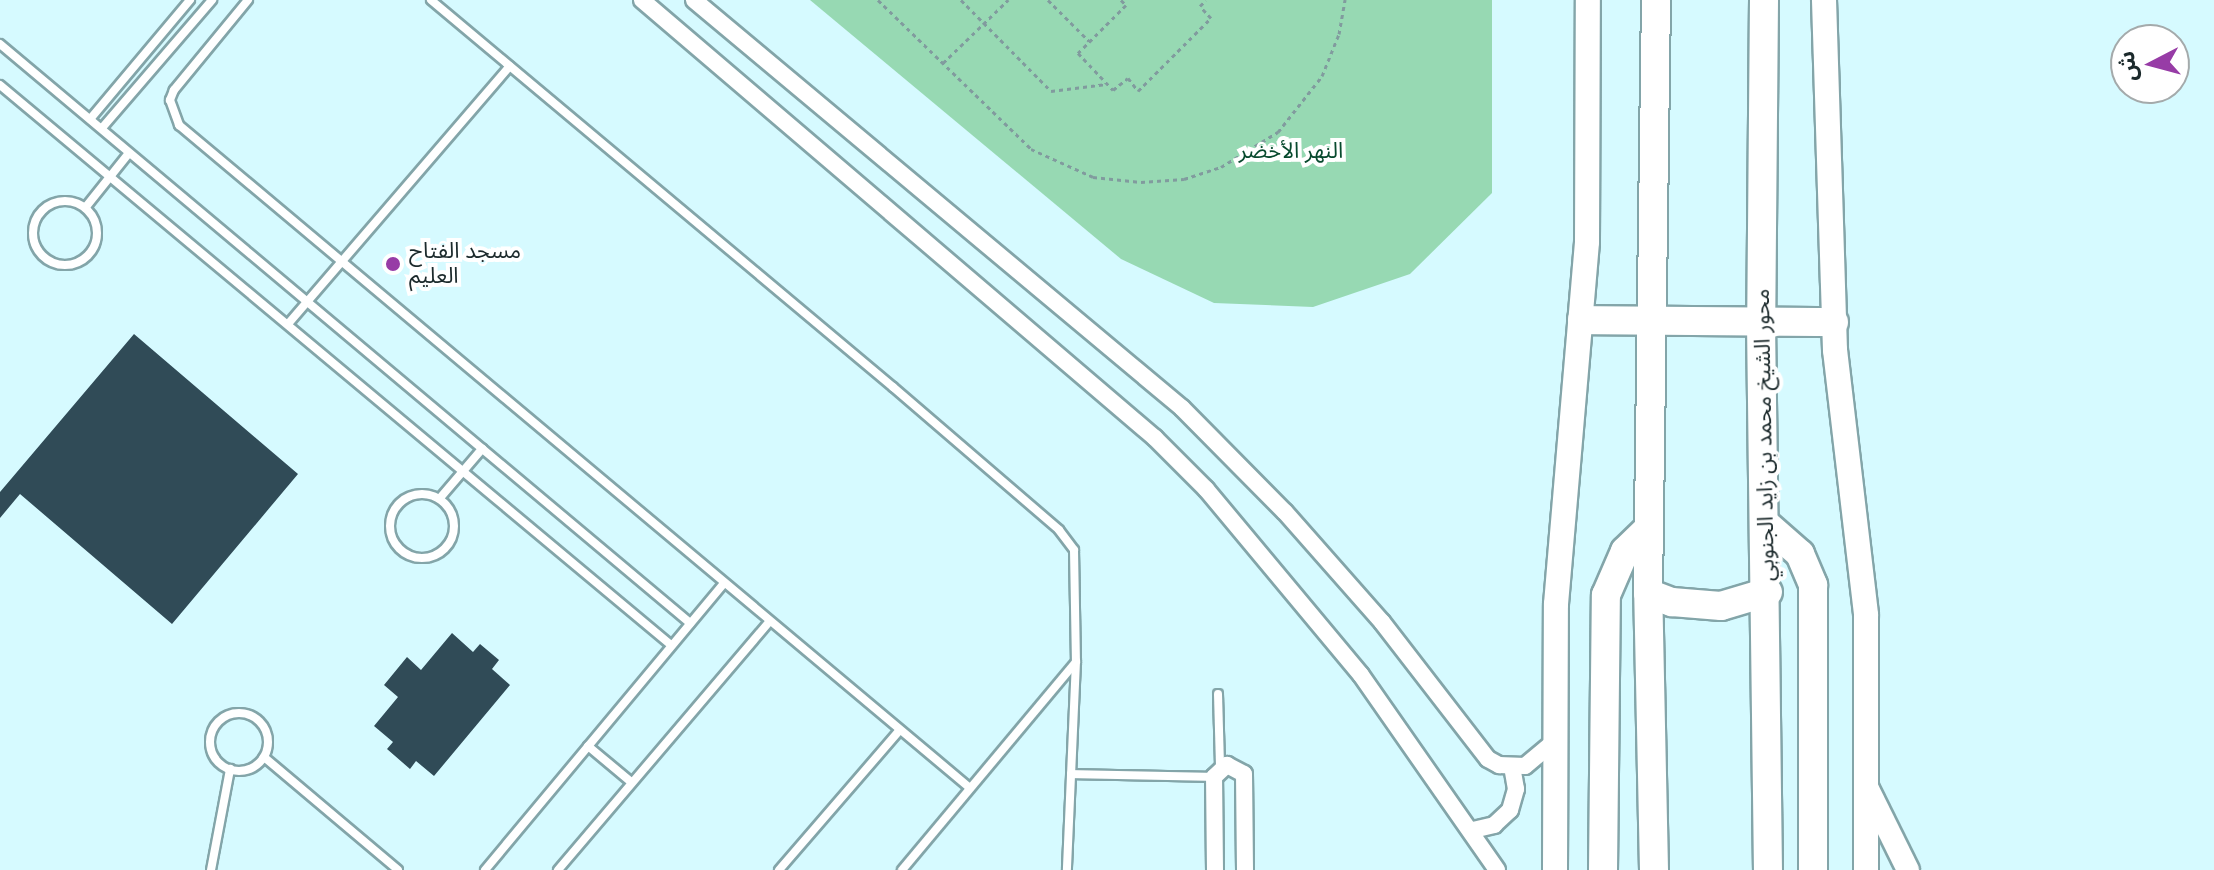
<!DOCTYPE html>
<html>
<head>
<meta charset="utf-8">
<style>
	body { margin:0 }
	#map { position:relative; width:2214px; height:870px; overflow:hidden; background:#d6faff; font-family:"Nunito Sans","Noto Sans Arabic",sans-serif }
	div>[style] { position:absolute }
	.green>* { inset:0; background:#97d9b3 }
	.building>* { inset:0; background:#304b57 }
	.path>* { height:3px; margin-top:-1.5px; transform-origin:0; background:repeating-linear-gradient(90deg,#819b9e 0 4px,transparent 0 8px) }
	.roads { filter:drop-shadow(2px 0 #83a5a9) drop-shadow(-2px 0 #83a5a9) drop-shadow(0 2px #83a5a9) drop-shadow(0 -2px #83a5a9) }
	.lane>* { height:8px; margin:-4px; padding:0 4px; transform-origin:4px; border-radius:4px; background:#fff }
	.lane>.ring { margin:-4px; padding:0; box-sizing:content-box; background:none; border:8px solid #fff; border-radius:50% }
	.street>* { height:16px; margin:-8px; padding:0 8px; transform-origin:8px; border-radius:8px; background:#fff }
	.secondary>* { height:22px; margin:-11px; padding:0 11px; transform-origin:11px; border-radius:11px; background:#fff }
	.primary>* { height:24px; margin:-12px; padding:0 12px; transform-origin:12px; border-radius:12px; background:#fff }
	.highway>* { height:28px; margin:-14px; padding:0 14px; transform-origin:14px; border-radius:14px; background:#fff }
	.dots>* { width:22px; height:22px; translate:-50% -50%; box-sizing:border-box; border:4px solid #fff; border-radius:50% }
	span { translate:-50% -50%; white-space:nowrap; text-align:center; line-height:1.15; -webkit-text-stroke:8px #fff; paint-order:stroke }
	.park-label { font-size:22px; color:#084a2e }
	.poi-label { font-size:22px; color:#1c2a2c }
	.left { translate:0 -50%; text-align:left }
	.street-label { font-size:22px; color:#1c2a2c }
	.north { position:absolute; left:2110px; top:24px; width:80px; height:80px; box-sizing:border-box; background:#fff; border:2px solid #a4aaab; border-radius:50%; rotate:264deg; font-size:22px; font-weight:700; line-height:32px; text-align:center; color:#1c2a2c }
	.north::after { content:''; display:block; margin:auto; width:28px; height:36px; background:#973ca6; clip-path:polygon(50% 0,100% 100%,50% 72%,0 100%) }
</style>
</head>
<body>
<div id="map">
	<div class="green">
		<i style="clip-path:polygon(810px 0,1492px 0,1492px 193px,1410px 274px,1313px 307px,1214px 303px,1121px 259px)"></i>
	</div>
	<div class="building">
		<i style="clip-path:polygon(134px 334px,298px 474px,172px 624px,20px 494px,0 518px,0 492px)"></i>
		<i style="clip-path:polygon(452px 633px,473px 652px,480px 644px,499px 660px,492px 669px,510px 685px,434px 776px,416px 761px,410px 769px,387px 749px,393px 742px,374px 726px,398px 697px,384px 685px,407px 657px,421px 670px)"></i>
	</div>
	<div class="path">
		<i style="left:878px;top:0;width:214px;rotate:44.2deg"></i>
		<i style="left:1031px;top:149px;width:68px;rotate:24.3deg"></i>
		<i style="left:1093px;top:177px;width:48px;rotate:5.9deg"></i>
		<i style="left:1141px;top:182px;width:43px;rotate:-4deg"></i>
		<i style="left:1184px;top:179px;width:39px;rotate:-18deg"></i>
		<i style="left:1221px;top:167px;width:67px;rotate:-31.6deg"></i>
		<i style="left:1278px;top:132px;width:71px;rotate:-51.8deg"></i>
		<i style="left:1322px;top:76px;width:45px;rotate:-68deg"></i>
		<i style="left:1339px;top:34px;width:35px;rotate:-80deg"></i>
		<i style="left:961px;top:0;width:128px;rotate:45.3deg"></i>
		<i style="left:1051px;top:91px;width:56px;rotate:-7.1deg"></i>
		<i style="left:1048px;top:0;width:58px;rotate:45deg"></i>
		<i style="left:1121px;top:0;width:7px;rotate:45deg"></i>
		<i style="left:1126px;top:5px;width:68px;rotate:135deg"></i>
		<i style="left:1078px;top:53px;width:51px;rotate:46.6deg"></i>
		<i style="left:1113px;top:90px;width:19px;rotate:-39deg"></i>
		<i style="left:1128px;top:78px;width:16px;rotate:52deg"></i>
		<i style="left:1138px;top:91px;width:103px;rotate:-45deg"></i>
		<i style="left:1211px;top:18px;width:16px;rotate:-133deg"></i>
		<i style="left:1200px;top:6px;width:8px;rotate:-45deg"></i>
		<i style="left:943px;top:63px;width:91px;rotate:-44.1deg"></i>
	</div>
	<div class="roads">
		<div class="lane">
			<i style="left:248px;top:0;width:117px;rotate:129.4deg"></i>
			<i style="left:174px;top:90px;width:11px;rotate:112deg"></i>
			<i style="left:170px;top:100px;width:27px;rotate:70deg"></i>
			<i style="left:179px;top:125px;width:1032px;rotate:39.97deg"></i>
			<i style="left:431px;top:0;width:603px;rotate:39.95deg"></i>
			<i style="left:893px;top:387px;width:219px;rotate:40.7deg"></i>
			<i style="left:1059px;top:530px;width:25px;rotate:53deg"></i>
			<i style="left:1074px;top:550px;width:111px;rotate:89deg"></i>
			<i style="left:1076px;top:661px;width:209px;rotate:92.5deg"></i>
			<i style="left:0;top:44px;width:901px;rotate:40deg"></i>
			<i style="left:0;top:85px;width:874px;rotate:39.85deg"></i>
			<i style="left:91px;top:118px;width:154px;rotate:-50deg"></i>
			<i style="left:102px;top:128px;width:169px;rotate:-49.3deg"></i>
			<i class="ring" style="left:33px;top:201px;width:56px;height:56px"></i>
			<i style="left:85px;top:208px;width:70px;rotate:-51.3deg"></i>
			<i style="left:288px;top:324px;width:340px;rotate:-49.3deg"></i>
			<i class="ring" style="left:390px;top:494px;width:56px;height:56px"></i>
			<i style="left:440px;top:498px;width:65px;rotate:-49.4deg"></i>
			<i style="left:1218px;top:694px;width:73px;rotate:88.4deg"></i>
			<i class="ring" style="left:210px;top:713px;width:50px;height:50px"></i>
			<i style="left:588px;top:746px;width:56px;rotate:39.9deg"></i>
			<i style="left:264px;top:757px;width:175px;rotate:40.1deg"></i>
			<i style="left:1071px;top:774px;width:143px;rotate:1.2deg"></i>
			<i style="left:211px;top:870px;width:103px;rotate:-79.3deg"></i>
			<i style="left:485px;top:870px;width:372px;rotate:-50.2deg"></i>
			<i style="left:558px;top:870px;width:326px;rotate:-49.6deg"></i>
			<i style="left:779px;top:870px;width:185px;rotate:-49.2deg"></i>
			<i style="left:902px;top:870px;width:271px;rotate:-50.1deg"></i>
		</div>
		<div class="street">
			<i style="left:642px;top:0;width:675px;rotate:40.49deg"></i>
			<i style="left:1155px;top:438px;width:72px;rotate:45deg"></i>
			<i style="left:1206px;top:489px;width:242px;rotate:50.2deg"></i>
			<i style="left:1361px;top:675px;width:238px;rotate:55.1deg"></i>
			<i style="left:694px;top:0;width:636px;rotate:39.9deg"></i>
			<i style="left:1182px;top:408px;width:146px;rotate:45.3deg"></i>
			<i style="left:1285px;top:512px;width:147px;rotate:48.6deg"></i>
			<i style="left:1382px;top:622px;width:173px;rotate:52.3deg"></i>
			<i style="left:1488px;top:759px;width:13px;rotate:29deg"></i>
			<i style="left:1499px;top:765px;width:26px;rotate:2deg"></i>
			<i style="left:1525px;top:766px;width:38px;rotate:-40deg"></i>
			<i style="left:1473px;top:830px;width:22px;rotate:-13deg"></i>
			<i style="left:1494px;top:825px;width:22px;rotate:-43deg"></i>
			<i style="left:1510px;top:810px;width:22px;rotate:-74deg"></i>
			<i style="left:1516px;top:789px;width:22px;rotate:-100deg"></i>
			<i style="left:1215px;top:870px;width:93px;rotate:-90.6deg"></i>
			<i style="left:1214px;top:777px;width:18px;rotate:-43deg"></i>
			<i style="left:1227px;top:765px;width:19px;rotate:28deg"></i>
			<i style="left:1244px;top:774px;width:96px;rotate:89.4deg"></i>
		</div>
		<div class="secondary">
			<i style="left:1868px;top:789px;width:90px;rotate:63.7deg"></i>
		</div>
		<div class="primary">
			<i style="left:1824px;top:0;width:350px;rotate:88.2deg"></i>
			<i style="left:1835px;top:350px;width:267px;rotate:83.3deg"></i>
			<i style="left:1866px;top:615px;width:255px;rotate:90deg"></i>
			<i style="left:1555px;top:870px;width:266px;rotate:-89.8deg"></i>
			<i style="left:1556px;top:604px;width:363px;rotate:-85.1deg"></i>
			<i style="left:1587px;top:242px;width:242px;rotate:-89.8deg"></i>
		</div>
		<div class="highway">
			<i style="left:1764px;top:0;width:322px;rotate:90.5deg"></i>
			<i style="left:1761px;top:322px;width:548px;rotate:89.27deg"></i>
			<i style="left:1582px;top:320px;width:252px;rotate:0.5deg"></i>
			<i style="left:1767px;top:525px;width:44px;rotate:41.3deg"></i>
			<i style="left:1800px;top:554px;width:34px;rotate:67deg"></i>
			<i style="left:1813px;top:585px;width:285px;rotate:90deg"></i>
			<i style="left:1648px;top:593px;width:26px;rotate:21deg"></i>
			<i style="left:1672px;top:602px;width:49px;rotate:4.7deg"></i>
			<i style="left:1721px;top:606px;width:49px;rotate:-16.6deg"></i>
			<i style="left:1603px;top:870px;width:275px;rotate:-89.4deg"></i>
			<i style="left:1606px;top:595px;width:48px;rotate:-66.6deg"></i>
			<i style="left:1625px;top:551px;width:33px;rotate:-44deg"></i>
			<i style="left:1654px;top:870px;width:277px;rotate:-91.2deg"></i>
			<i style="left:1648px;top:593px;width:593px;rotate:-89.23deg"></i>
		</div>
	</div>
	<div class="dots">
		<i style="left:393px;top:264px;background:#973ca6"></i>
	</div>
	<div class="park-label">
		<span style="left:1291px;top:152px">النهر الأخضر</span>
	</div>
	<div class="poi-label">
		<span class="left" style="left:409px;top:264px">مسجد الفتاح<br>العليم</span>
	</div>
	<div class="street-label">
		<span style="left:1765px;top:435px;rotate:-91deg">محور الشيخ محمد بن زايد الجنوبي</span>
	</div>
	<div class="north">ش</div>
</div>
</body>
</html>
